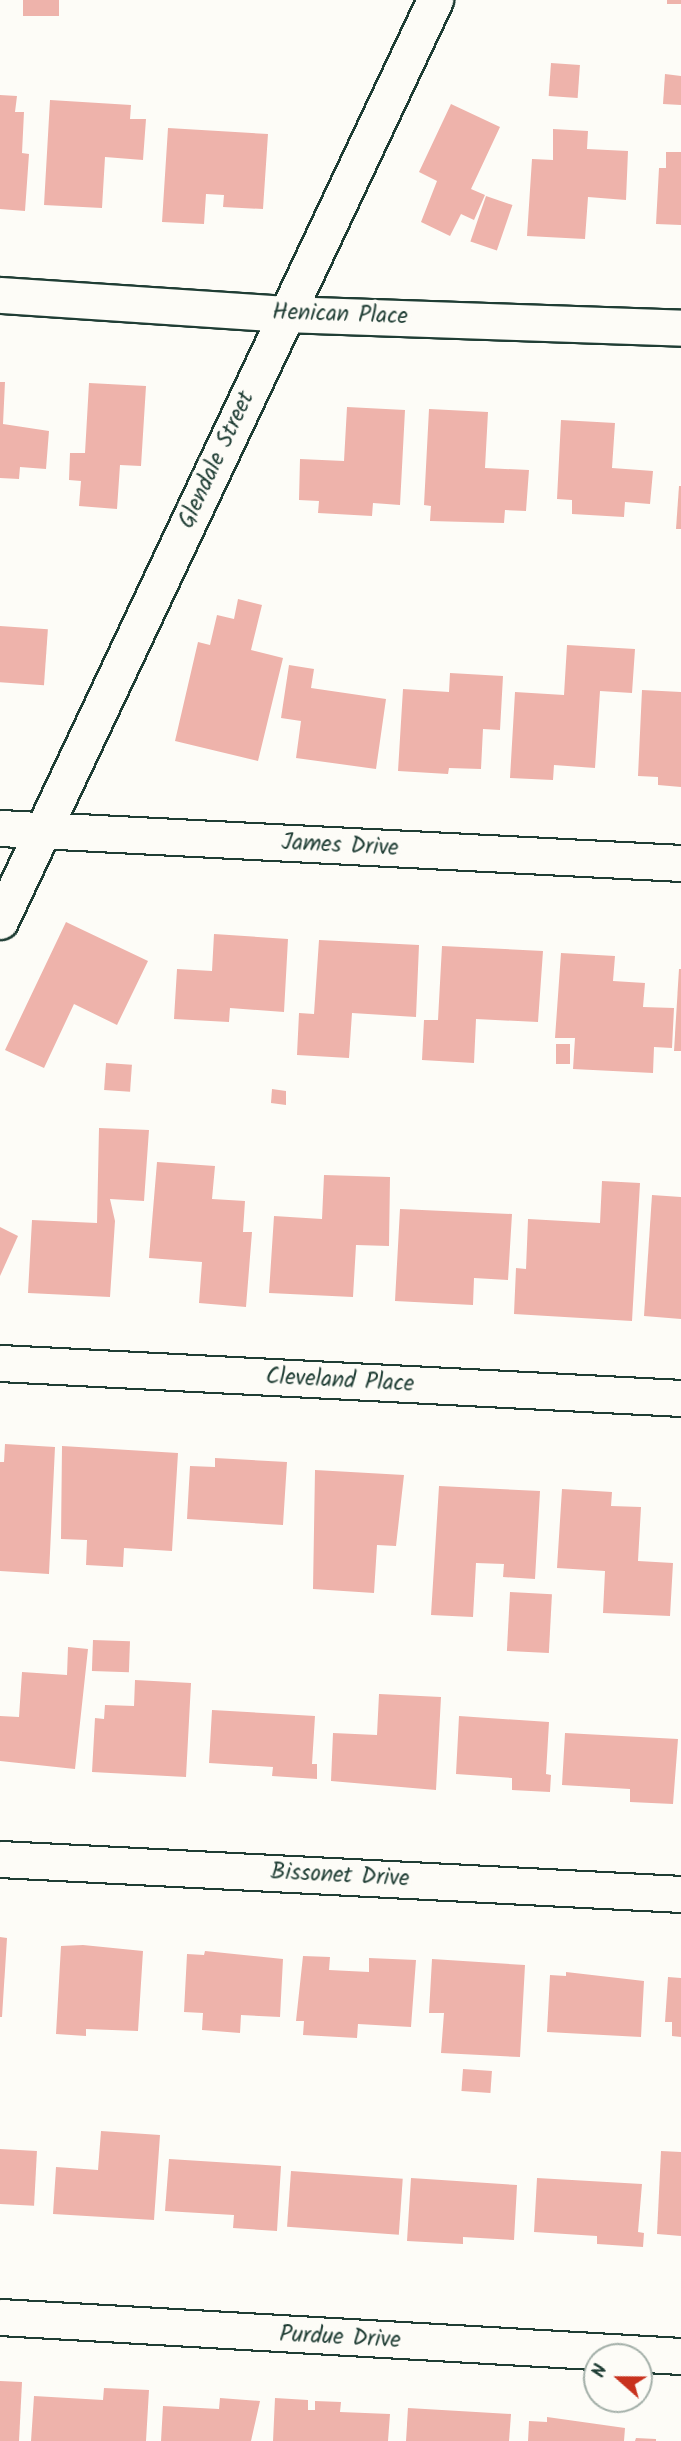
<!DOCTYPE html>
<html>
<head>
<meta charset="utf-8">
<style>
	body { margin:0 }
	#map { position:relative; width:681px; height:2441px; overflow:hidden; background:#fdfcf7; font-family:Kalam,sans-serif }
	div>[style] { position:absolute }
	.building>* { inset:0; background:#eeb3ab; transform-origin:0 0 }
	.roads { filter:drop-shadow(2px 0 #1f3d34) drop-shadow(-2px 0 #1f3d34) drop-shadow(0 2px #1f3d34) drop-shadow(0 -2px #1f3d34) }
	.minor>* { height:35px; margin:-17.5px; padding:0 17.5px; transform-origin:17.5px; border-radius:17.5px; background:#fdfcf7 }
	span { translate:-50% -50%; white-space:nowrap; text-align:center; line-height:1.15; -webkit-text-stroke:7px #fdfcf7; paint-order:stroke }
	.street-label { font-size:23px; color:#1f3d34 }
	.north { position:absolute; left:583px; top:2343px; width:70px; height:70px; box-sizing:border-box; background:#fdfcf7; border:2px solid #a4b0a9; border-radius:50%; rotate:291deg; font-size:19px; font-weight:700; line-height:28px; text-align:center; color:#1f3d34 }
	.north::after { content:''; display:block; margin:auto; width:24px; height:32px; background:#c8321e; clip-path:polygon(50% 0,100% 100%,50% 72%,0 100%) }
</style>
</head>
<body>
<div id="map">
	<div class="building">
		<i style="left:23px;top:0;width:36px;height:16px"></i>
		<i style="left:667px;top:0;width:14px;height:4px"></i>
		<i style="left:551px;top:63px;width:29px;height:33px;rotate:4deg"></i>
		<i style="clip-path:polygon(665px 74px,681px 76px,681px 105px,663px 104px)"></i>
		<i style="clip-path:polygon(0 95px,17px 96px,15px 112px,24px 112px,22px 153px,29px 154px,25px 211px,0 209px)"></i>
		<i style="clip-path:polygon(50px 100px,131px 105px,130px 119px,146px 119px,143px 160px,105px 157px,102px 208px,44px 205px)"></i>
		<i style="clip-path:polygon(451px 104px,500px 127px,471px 189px,485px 195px,474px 220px,461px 214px,450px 236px,421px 222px,437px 181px,419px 172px)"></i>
		<i style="clip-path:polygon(168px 128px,268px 134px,263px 209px,223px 207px,224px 195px,206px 194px,204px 224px,162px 222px)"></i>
		<i style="clip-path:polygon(553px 129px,588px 131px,587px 149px,628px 151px,626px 200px,588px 197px,585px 239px,527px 236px,532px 159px,553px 160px)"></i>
		<i style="clip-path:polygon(666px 152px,681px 152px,681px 225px,656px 224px,659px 168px,666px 168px)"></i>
		<i style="left:486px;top:196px;width:28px;height:48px;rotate:19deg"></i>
		<i style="clip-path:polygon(0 382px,5px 382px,3px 424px,49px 431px,46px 469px,20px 467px,19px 479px,0 478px)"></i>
		<i style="clip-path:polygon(89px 383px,146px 386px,141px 466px,120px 465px,117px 509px,79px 506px,81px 481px,69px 480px,70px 453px,85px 453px)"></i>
		<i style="clip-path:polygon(347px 407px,405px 410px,400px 505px,373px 503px,372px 516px,318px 513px,319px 501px,299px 500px,300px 459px,344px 461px)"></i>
		<i style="clip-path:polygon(429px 409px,488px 412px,485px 468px,529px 470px,526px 511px,505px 510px,504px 523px,430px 521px,431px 506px,424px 505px)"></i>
		<i style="clip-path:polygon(561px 420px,615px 423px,612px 468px,653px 471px,650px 504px,625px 502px,624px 517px,572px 514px,572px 500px,557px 499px)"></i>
		<i style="clip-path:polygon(679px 486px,681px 486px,681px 529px,676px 529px)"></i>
		<i style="clip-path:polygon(238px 599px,262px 605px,251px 650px,283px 658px,258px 761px,175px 741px,198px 642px,210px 645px,217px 615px,234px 619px)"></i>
		<i style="left:0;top:626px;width:48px;height:56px;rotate:4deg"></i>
		<i style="clip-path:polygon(567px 645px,635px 649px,632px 693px,600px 691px,595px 768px,554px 765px,553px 780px,510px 778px,515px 692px,564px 695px)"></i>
		<i style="clip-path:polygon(289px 665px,314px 669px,311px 688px,386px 699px,376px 769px,296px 758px,301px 721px,281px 718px)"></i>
		<i style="clip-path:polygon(450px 673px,503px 676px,500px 730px,483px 729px,481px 769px,449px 768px,448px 774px,398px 771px,403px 689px,449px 692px)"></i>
		<i style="clip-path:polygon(642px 690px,681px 692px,681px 787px,658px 785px,658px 777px,638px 776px)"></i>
		<i style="clip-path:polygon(66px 922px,148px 961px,117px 1025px,74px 1004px,44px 1068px,5px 1050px)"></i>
		<i style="clip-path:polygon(214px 934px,288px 939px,284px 1012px,230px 1008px,229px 1022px,174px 1019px,177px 969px,212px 971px)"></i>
		<i style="clip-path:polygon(319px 940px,419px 945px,416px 1017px,352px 1013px,349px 1058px,297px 1055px,299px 1013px,314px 1014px)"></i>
		<i style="clip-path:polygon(442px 946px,543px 951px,538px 1022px,476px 1019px,474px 1063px,422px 1060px,424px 1020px,438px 1020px)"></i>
		<i style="clip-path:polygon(561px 953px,615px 956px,613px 981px,645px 983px,643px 1007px,674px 1008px,672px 1048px,654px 1047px,653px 1073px,573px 1069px,575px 1038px,555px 1038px)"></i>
		<i style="clip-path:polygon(679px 969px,681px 969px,681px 1051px,674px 1051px)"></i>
		<i style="left:556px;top:1044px;width:14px;height:20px"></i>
		<i style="left:106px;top:1063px;width:26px;height:27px;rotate:4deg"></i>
		<i style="clip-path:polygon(272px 1089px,286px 1091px,286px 1105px,271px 1103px)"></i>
		<i style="clip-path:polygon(99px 1128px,149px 1130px,144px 1201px,110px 1199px,115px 1221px,110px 1297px,28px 1293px,32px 1220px,97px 1223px)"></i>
		<i style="clip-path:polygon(157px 1162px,215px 1166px,212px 1199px,245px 1201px,243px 1232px,252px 1232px,246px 1307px,199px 1303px,202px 1262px,149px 1258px)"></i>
		<i style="clip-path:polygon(324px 1175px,390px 1177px,389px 1246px,356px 1245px,353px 1297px,269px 1293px,274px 1216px,322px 1219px)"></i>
		<i style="clip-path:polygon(602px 1181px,640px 1183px,632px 1321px,514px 1314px,516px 1268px,526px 1269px,528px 1219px,600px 1223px)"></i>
		<i style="clip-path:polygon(652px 1195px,681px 1197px,681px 1319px,644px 1316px)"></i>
		<i style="clip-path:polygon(400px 1209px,512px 1214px,508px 1280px,474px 1278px,473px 1305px,395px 1301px)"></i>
		<i style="clip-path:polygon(0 1227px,18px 1236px,0 1276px)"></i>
		<i style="clip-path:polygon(5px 1444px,55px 1447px,49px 1574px,0 1571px,0 1462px,4px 1462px)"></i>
		<i style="clip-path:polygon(62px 1446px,178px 1453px,172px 1551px,124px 1548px,123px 1567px,86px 1565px,87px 1540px,61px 1539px)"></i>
		<i style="clip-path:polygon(215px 1458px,287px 1462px,283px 1525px,187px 1519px,190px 1466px,215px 1467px)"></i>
		<i style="clip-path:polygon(315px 1470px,404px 1475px,396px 1546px,377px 1545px,374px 1593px,313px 1589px)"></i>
		<i style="clip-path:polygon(439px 1486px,540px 1491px,535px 1579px,503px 1577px,504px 1564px,476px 1563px,473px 1617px,431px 1615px)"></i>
		<i style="clip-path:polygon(562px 1489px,612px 1492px,611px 1506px,641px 1507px,638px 1561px,673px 1563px,670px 1616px,603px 1613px,605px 1571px,557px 1568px)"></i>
		<i style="left:510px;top:1592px;width:42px;height:59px;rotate:3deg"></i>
		<i style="left:93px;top:1640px;width:37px;height:31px;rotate:2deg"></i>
		<i style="clip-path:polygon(68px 1647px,88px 1649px,75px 1769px,0 1761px,0 1716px,19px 1717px,22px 1672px,67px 1675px)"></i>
		<i style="clip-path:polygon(135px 1680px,191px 1683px,186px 1777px,92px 1772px,95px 1718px,104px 1719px,105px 1705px,134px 1706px)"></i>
		<i style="clip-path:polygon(379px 1694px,441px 1697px,436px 1790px,331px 1781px,333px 1733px,377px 1735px)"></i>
		<i style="clip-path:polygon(212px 1710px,315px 1716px,312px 1764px,317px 1764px,317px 1779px,272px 1776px,273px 1767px,209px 1763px)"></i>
		<i style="clip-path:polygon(459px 1716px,549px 1722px,546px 1774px,551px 1775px,550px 1792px,512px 1790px,512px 1778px,456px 1774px)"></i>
		<i style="clip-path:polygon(565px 1733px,678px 1739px,673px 1804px,630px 1802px,630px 1789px,562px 1785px)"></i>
		<i style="clip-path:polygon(0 1937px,7px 1938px,2px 2017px,0 2017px)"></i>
		<i style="clip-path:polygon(83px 1945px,143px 1951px,138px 2031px,86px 2029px,86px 2036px,56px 2034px,61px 1946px)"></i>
		<i style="clip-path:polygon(205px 1951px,283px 1959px,280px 2017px,241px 2015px,240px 2033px,202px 2030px,203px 2013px,184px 2012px,187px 1954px,204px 1955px)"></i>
		<i style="clip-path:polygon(303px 1956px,330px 1957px,329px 1970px,369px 1972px,369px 1958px,416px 1960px,411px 2027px,358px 2024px,357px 2038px,303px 2035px,304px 2021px,296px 2021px)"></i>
		<i style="clip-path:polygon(432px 1959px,525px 1965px,520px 2057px,441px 2053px,444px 2013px,429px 2013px)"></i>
		<i style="clip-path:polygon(566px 1972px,644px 1981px,641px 2037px,547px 2032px,550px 1975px,566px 1976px)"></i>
		<i style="clip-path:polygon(668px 1977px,681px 1978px,681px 2037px,672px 2036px,672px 2022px,665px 2022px)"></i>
		<i style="left:463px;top:2069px;width:29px;height:22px;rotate:4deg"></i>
		<i style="clip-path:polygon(101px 2131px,160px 2135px,154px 2220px,53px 2214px,56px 2167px,98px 2170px)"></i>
		<i style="left:0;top:2149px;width:37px;height:55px;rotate:3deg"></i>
		<i style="clip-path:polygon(661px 2151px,681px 2152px,681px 2236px,657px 2234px)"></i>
		<i style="clip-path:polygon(169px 2159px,281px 2166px,277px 2231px,233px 2228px,234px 2215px,165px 2211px)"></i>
		<i style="left:291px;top:2171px;width:112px;height:56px;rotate:4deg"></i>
		<i style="clip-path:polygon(411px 2178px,517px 2185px,514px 2240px,463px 2237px,463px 2244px,407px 2241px)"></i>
		<i style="clip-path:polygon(537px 2178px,642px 2184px,638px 2232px,644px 2233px,643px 2247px,597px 2244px,597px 2236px,534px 2232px)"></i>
		<i style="clip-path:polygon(0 2381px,22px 2382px,19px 2441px,0 2441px)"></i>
		<i style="clip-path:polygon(104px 2388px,149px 2390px,146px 2441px,31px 2441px,34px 2396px,103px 2400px)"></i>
		<i style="clip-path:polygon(220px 2398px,260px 2401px,251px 2441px,161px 2441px,163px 2406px,219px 2409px)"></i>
		<i style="clip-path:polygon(275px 2398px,308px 2400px,308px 2410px,315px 2410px,315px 2401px,341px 2402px,340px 2412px,390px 2414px,388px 2441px,273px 2441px)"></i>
		<i style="clip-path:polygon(408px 2408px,511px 2414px,509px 2441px,406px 2441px)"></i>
		<i style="clip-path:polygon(547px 2417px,625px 2428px,624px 2441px,528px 2441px,529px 2421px,547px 2422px)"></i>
		<i style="clip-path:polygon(636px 2438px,656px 2439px,656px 2441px,635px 2441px)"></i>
	</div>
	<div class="roads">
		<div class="minor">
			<i style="left:0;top:295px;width:288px;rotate:3.8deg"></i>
			<i style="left:287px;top:314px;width:394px;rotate:2deg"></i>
			<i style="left:0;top:828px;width:682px;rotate:2.94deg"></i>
			<i style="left:0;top:921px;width:1019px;rotate:-64.72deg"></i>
			<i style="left:0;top:1363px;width:682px;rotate:2.94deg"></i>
			<i style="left:0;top:1859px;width:682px;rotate:2.94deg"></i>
			<i style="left:0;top:2317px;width:682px;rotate:3.28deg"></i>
		</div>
	</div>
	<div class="street-label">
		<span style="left:340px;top:315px;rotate:2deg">Henican Place</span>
		<span style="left:217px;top:460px;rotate:-65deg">Glendale Street</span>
		<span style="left:340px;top:846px;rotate:3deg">James Drive</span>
		<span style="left:340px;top:1381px;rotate:3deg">Cleveland Place</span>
		<span style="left:340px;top:1876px;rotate:3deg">Bissonet Drive</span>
		<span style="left:340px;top:2338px;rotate:3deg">Purdue Drive</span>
	</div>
	<div class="north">N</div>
</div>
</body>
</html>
